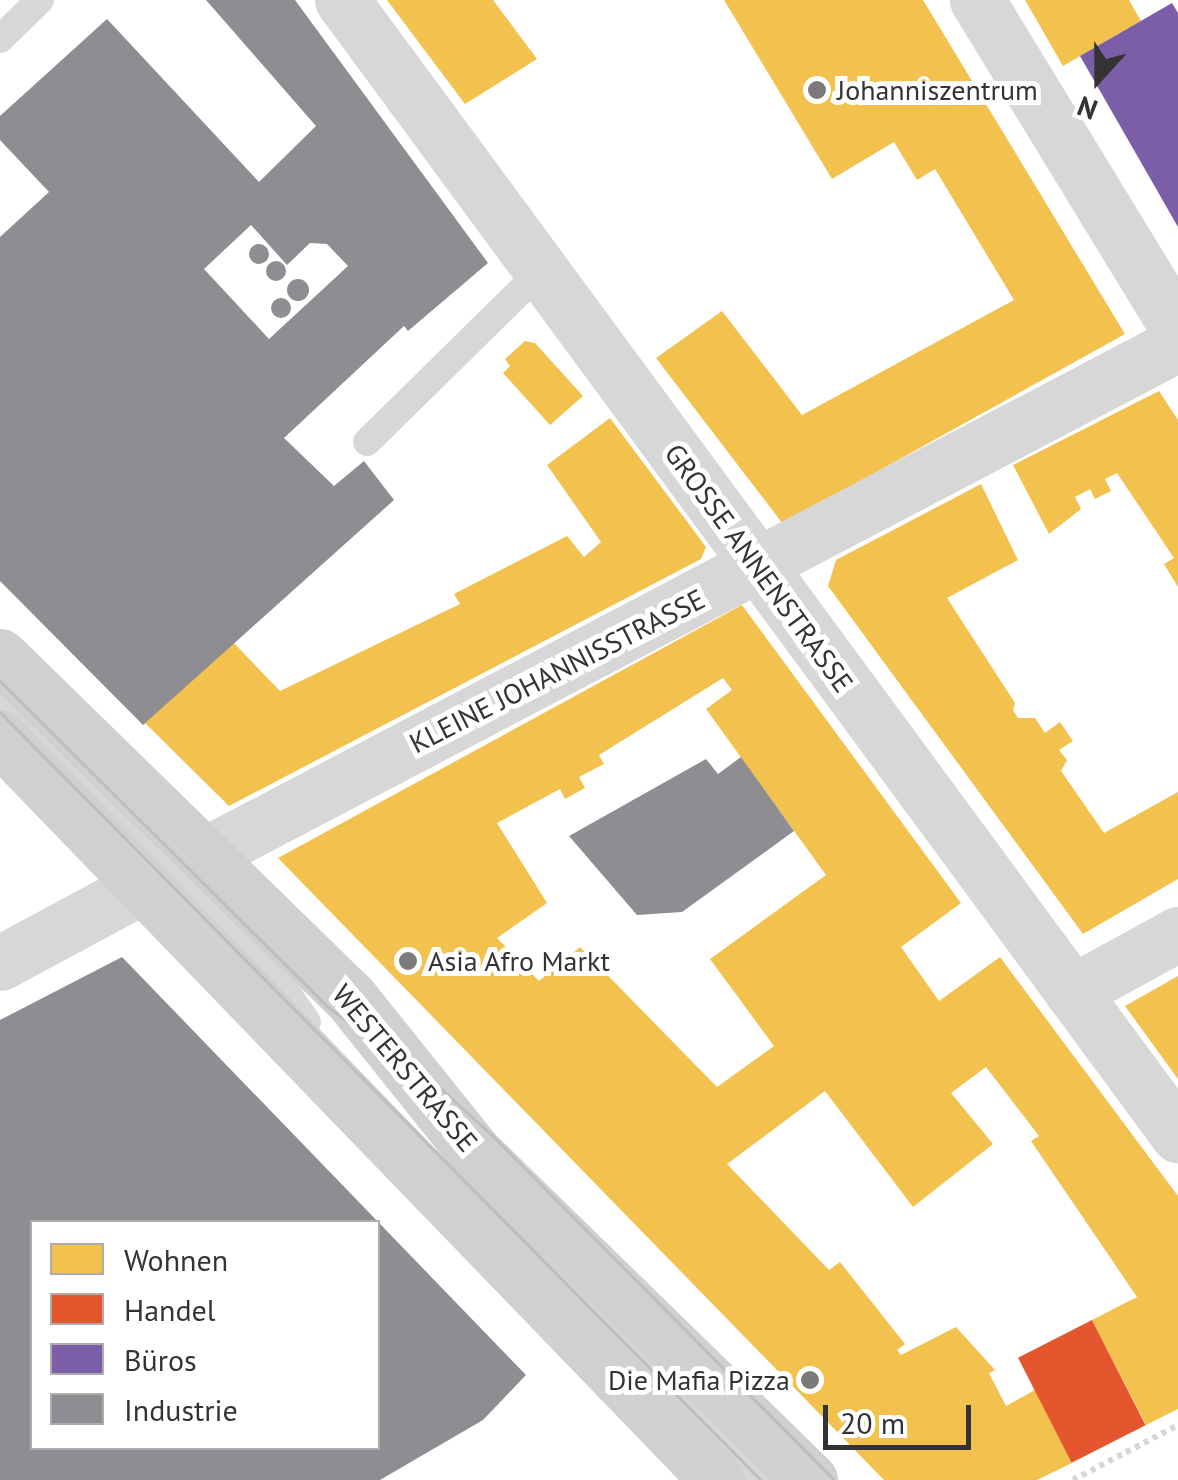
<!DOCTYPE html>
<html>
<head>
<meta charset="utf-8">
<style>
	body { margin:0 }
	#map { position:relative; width:1178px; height:1480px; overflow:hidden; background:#fff; font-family:"PT Sans",sans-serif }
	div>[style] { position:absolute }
	.homes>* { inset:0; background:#f2c14e }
	.shops>* { inset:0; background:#e4572e; transform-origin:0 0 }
	.offices>* { inset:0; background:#7b5ea7 }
	.industry>* { inset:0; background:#8d8d92 }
	.round { border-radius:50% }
	.path>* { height:6px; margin-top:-3px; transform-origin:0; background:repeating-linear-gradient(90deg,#d6d6d6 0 5px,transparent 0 10px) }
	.lane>* { height:28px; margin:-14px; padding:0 14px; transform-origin:14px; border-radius:14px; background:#d7d7d7 }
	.street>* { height:55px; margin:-27.5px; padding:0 27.5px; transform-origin:27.5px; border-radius:27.5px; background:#d7d7d7 }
	.secondary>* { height:55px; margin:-27.5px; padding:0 27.5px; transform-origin:27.5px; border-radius:27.5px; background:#d0d0d0 }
	.tram>* { height:2.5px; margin:-1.25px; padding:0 1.25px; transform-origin:1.25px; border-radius:1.25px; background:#bebebe }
	.dots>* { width:28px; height:28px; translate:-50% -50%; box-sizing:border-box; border:5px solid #fff; border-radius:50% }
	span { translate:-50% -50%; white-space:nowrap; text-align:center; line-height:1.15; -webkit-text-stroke:10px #fff; paint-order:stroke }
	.poi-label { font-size:28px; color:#333 }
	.left { translate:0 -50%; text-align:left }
	.right { translate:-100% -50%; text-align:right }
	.street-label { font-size:28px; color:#333 }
	.legend { position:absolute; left:30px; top:1220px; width:350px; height:230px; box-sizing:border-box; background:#fff; border:2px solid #adadad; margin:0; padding:12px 18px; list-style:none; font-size:30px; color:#333 }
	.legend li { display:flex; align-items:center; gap:20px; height:50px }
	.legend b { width:50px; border:2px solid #adadad }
	.north { position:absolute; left:1048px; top:30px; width:100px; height:100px; -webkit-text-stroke:8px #fff; paint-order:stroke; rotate:201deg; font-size:28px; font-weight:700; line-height:40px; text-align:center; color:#333 }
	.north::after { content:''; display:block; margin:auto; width:35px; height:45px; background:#333; clip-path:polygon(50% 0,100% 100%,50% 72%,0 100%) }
	.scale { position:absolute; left:823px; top:1405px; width:148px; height:45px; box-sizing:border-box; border:5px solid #333; border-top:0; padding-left:12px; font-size:30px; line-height:35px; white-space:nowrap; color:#333; -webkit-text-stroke:8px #fff; paint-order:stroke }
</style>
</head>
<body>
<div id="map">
	<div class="homes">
		<i style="clip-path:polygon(387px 0,493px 0,537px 59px,465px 104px)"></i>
		<i style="clip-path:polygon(724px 0,923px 0,1125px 334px,783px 524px,656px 358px,722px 311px,802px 415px,1014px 300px,935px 169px,917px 180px,894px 142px,832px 179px)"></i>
		<i style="clip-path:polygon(1025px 0,1129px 0,1141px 21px,1063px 66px)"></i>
		<i style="clip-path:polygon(525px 341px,535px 343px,583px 396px,550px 425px,503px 373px,510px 366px,505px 359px)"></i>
		<i style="clip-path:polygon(1159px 391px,1178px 420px,1178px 587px,1164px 564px,1174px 558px,1117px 473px,1105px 479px,1111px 491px,1095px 499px,1090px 489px,1075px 497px,1081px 509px,1049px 534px,1013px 465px)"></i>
		<i style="clip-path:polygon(610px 418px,706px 547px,701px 559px,229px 806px,145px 723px,233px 642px,280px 691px,460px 604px,454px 594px,567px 536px,584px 557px,601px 542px,547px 465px)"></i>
		<i style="clip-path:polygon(981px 484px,1018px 560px,947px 598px,1015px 703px,1013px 710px,1018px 718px,1035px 718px,1045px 733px,1060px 722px,1073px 741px,1059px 750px,1067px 760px,1061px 771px,1104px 833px,1178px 792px,1178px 879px,1083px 934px,828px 586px,836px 560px)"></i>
		<i style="clip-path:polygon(evenodd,742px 605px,961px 903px,901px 947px,939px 1001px,1000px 957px,1178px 1196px,1178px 1409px,1146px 1425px,1092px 1320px,1137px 1297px,1031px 1141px,1039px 1136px,986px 1067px,951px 1093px,993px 1144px,913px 1207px,825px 1091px,727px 1164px,829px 1270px,840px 1262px,905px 1344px,897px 1350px,901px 1355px,956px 1327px,995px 1370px,989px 1373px,1006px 1406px,1035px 1390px,1072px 1463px,1037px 1480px,884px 1480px,278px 858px,742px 605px,723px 678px,732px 690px,706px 709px,826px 875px,710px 959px,774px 1046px,717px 1087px,580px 947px,539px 981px,497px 938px,547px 903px,497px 823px,560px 789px,565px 799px,585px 788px,579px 777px,604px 764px,599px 755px,723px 678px)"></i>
		<i style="clip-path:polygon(1178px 976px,1178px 1079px,1125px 1006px)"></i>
	</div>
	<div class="shops">
		<i style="left:1092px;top:1320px;width:118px;height:83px;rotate:63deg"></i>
	</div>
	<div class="offices">
		<i style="clip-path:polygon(1172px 3px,1178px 13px,1178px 227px,1080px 56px)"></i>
	</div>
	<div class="industry">
		<i style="clip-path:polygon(evenodd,206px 0,295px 0,488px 263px,408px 331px,404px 326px,284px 438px,334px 486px,364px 461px,394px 500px,143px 725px,0 581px,0 237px,49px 192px,0 140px,0 116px,107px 19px,259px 182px,316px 126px,206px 0,251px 225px,287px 265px,310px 243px,327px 244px,348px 266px,269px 339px,204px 269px,251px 225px)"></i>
		<i class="round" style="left:249px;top:244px;width:20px;height:20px"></i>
		<i class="round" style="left:266px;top:261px;width:20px;height:20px"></i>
		<i class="round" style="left:287px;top:279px;width:22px;height:22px"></i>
		<i class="round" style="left:271px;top:298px;width:20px;height:20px"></i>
		<i style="clip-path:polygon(741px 757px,794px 831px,682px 912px,637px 915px,569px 836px,706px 759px,718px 774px)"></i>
		<i style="clip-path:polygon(evenodd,122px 957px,526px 1375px,483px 1420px,380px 1480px,0 1480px,0 1020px,122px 957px,32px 1222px,378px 1222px,378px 1448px,32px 1448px,32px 1222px)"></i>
	</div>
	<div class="path">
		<i style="left:1073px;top:1480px;width:119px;rotate:-27.6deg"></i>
	</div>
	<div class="lane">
		<i style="left:0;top:39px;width:56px;rotate:-44.3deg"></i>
		<i style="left:367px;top:442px;width:244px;rotate:-44.5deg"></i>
		<i style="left:0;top:698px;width:398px;rotate:44.7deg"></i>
		<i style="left:271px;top:970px;width:63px;rotate:55.3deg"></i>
		<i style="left:482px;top:1197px;width:397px;rotate:45.4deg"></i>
	</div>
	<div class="street">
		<i style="left:342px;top:0;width:1410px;rotate:53.63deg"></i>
		<i style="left:977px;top:0;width:386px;rotate:58.6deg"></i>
		<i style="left:200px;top:857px;width:1104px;rotate:-27.68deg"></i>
		<i style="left:0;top:963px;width:165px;rotate:-28.3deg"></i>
		<i style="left:1072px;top:992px;width:121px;rotate:-28.7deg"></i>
	</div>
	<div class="secondary">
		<i style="left:0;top:656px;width:487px;rotate:44.3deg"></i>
		<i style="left:349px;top:996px;width:198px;rotate:51.3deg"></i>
		<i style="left:473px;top:1151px;width:471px;rotate:44.3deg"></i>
		<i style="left:0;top:738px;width:1032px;rotate:45.98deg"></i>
	</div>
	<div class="tram">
		<i style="left:0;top:681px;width:462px;rotate:44.8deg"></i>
		<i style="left:328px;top:1007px;width:134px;rotate:35.6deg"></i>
		<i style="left:437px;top:1085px;width:73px;rotate:42.2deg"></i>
		<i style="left:491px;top:1134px;width:487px;rotate:45.2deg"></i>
		<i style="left:0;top:712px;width:1081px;rotate:45.26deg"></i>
	</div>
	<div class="dots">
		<i style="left:817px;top:90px;background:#7a7a7a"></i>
		<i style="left:408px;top:961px;background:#7a7a7a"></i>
		<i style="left:810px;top:1380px;background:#7a7a7a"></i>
	</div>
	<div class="poi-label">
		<span class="left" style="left:837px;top:90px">Johanniszentrum</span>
		<span class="left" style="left:428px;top:961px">Asia Afro Markt</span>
		<span class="right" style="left:790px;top:1380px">Die Mafia Pizza</span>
	</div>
	<div class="street-label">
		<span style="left:759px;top:568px;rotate:54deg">GROSSE ANNENSTRASSE</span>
		<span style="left:557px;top:671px;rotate:-27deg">KLEINE JOHANNISSTRASSE</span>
		<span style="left:405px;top:1068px;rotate:50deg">WESTERSTRASSE</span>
	</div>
	<ul class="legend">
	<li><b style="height:28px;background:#f2c14e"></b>Wohnen</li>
	<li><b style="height:28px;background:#e4572e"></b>Handel</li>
	<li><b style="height:28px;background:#7b5ea7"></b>Büros</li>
	<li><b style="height:28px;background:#8d8d92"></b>Industrie</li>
	</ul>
	<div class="north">N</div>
	<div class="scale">20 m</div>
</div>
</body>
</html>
